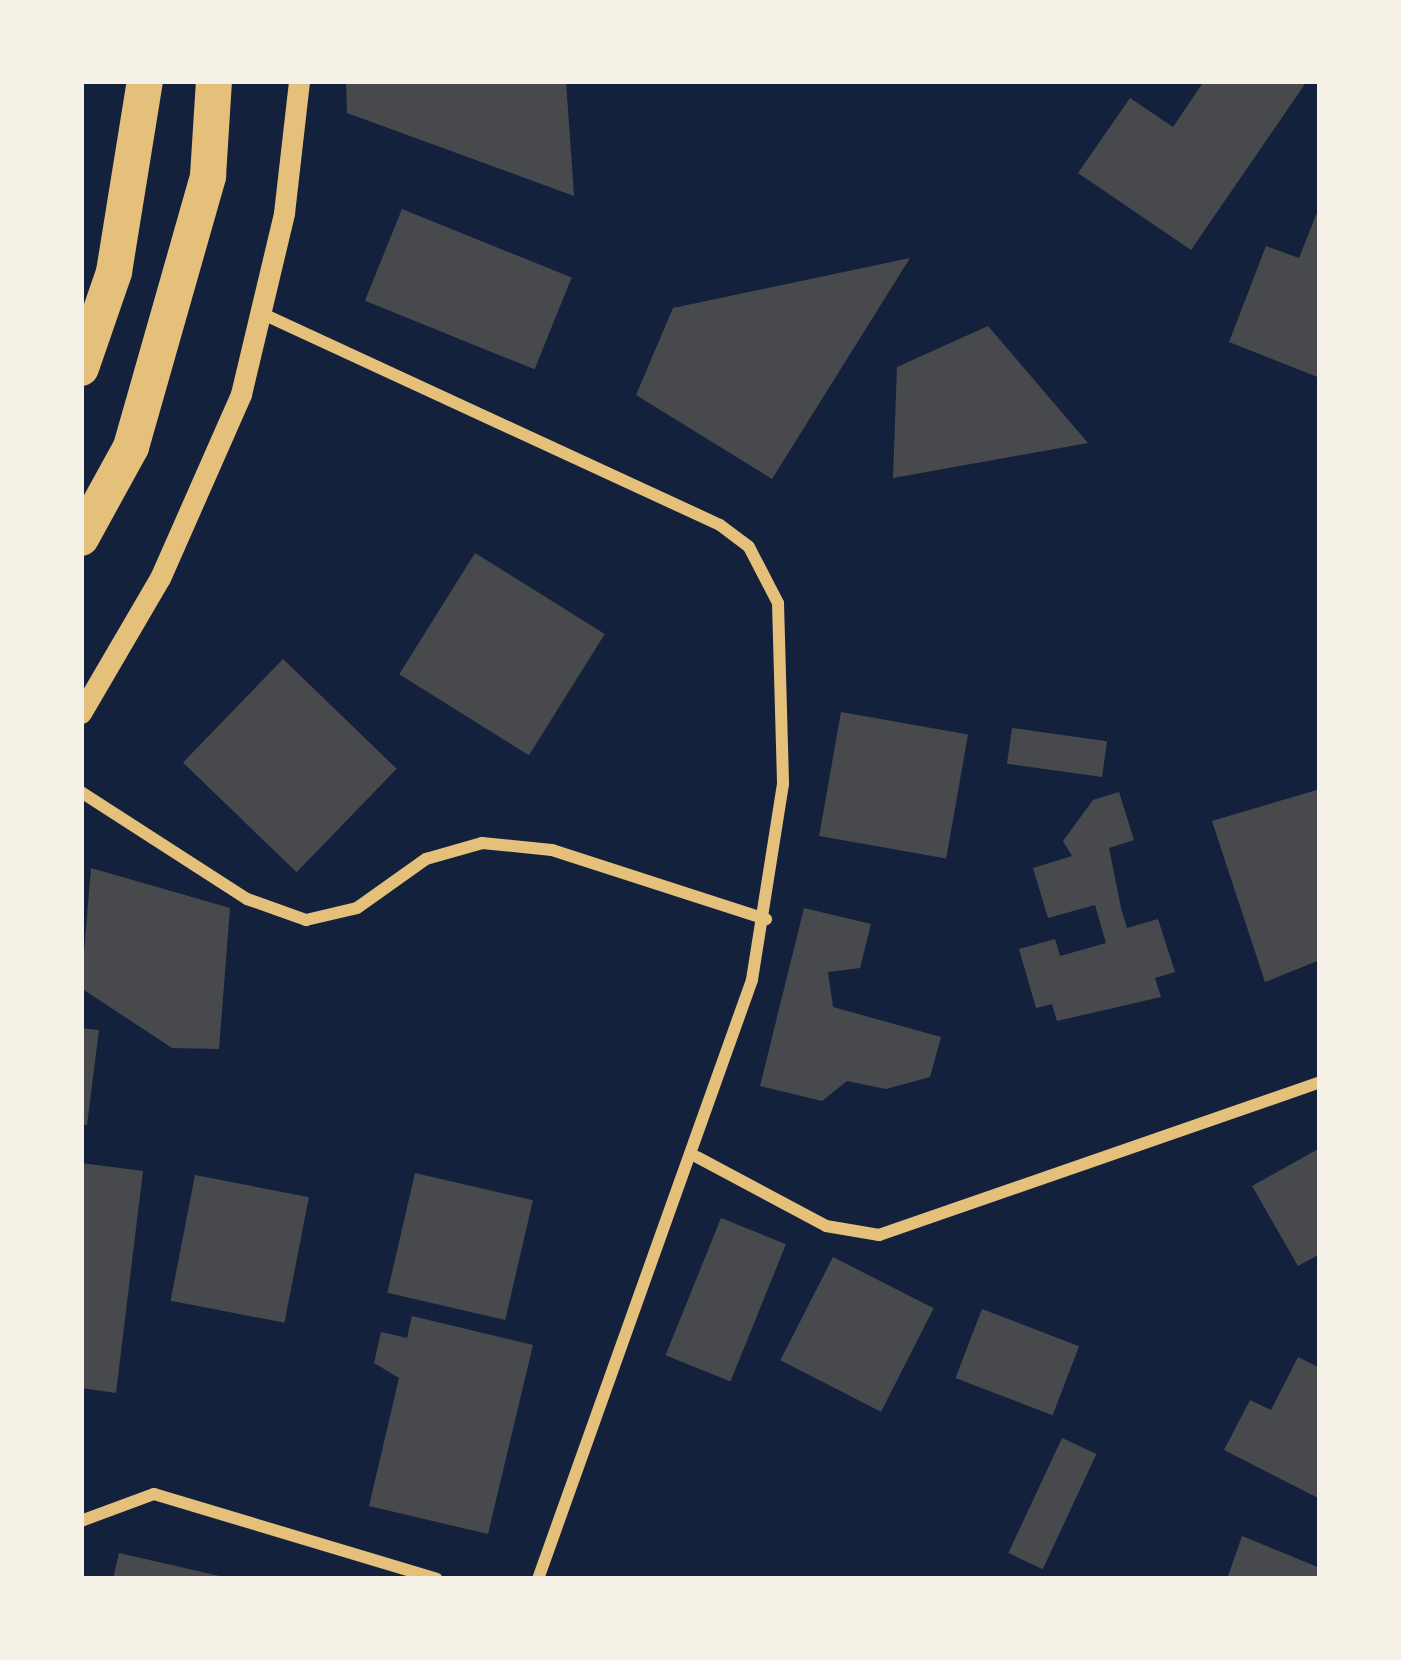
<!DOCTYPE html>
<html>
<head>
<meta charset="utf-8">
<style>
	body { margin:0 }
	#map { position:relative; width:1401px; height:1660px; overflow:hidden; background:#14213d; font-family:"Source Sans 3",sans-serif }
	div>[style] { position:absolute }
	.building>* { inset:0; background:#48494c; transform-origin:0 0 }
	.minor>* { height:12px; margin:-6px; padding:0 6px; transform-origin:6px; border-radius:6px; background:#e5c07b }
	.tertiary>* { height:21px; margin:-10.5px; padding:0 10.5px; transform-origin:10.5px; border-radius:10.5px; background:#e5c07b }
	.motorway>* { height:36px; margin:-18px; padding:0 18px; transform-origin:18px; border-radius:18px; background:#e5c07b }
	span { translate:-50% -50%; white-space:nowrap; text-align:center; line-height:1.15; -webkit-text-stroke:9px #f6f1e7; paint-order:stroke }
	.frame { position:absolute; inset:0; border:84px solid #f6f1e7; pointer-events:none }
</style>
</head>
<body>
<div id="map">
	<div class="building">
		<i style="clip-path:polygon(346px 81px,566px 81px,574px 196px,347px 113px)"></i>
		<i style="clip-path:polygon(1204px 81px,1307px 81px,1191px 250px,1078px 173px,1130px 98px,1173px 127px)"></i>
		<i style="clip-path:polygon(1320px 205px,1320px 378px,1229px 342px,1266px 246px,1299px 258px)"></i>
		<i style="left:402px;top:209px;width:183px;height:99px;rotate:22deg"></i>
		<i style="clip-path:polygon(910px 258px,772px 479px,636px 395px,673px 308px)"></i>
		<i style="clip-path:polygon(988px 326px,1088px 443px,893px 478px,897px 367px)"></i>
		<i style="left:475px;top:553px;width:153px;height:143px;rotate:32deg"></i>
		<i style="left:283px;top:659px;width:158px;height:144px;rotate:44deg"></i>
		<i style="left:841px;top:712px;width:129px;height:126px;rotate:10deg"></i>
		<i style="left:1012px;top:728px;width:96px;height:36px;rotate:8deg"></i>
		<i style="clip-path:polygon(1320px 789px,1320px 960px,1265px 982px,1212px 821px)"></i>
		<i style="clip-path:polygon(1119px 792px,1134px 840px,1109px 848px,1121px 908px,1127px 928px,1158px 919px,1175px 972px,1155px 978px,1161px 997px,1057px 1021px,1052px 1004px,1036px 1008px,1019px 949px,1055px 939px,1060px 956px,1106px 943px,1095px 905px,1048px 918px,1033px 868px,1072px 856px,1063px 841px,1093px 800px)"></i>
		<i style="clip-path:polygon(91px 868px,230px 908px,219px 1049px,172px 1048px,81px 988px)"></i>
		<i style="clip-path:polygon(804px 908px,871px 924px,860px 968px,828px 972px,833px 1007px,941px 1037px,930px 1077px,886px 1089px,847px 1081px,822px 1101px,760px 1086px)"></i>
		<i style="clip-path:polygon(81px 1028px,99px 1030px,87px 1125px,81px 1124px)"></i>
		<i style="clip-path:polygon(1320px 1148px,1320px 1254px,1298px 1266px,1252px 1186px)"></i>
		<i style="clip-path:polygon(81px 1163px,143px 1171px,116px 1393px,81px 1388px)"></i>
		<i style="left:415px;top:1173px;width:121px;height:123px;rotate:13deg"></i>
		<i style="left:195px;top:1175px;width:116px;height:128px;rotate:11deg"></i>
		<i style="left:721px;top:1218px;width:70px;height:148px;rotate:22deg"></i>
		<i style="left:833px;top:1257px;width:113px;height:116px;rotate:27deg"></i>
		<i style="left:982px;top:1309px;width:104px;height:74px;rotate:21deg"></i>
		<i style="clip-path:polygon(412px 1316px,533px 1345px,488px 1534px,369px 1506px,399px 1378px,374px 1363px,381px 1332px,407px 1338px)"></i>
		<i style="clip-path:polygon(1298px 1357px,1320px 1368px,1320px 1499px,1224px 1450px,1250px 1400px,1271px 1410px)"></i>
		<i style="left:1062px;top:1438px;width:38px;height:127px;rotate:25deg"></i>
		<i style="clip-path:polygon(1242px 1536px,1320px 1568px,1320px 1579px,1227px 1579px)"></i>
		<i style="clip-path:polygon(119px 1553px,224px 1577px,224px 1579px,113px 1579px)"></i>
	</div>
	<div class="minor">
		<i style="left:263px;top:314px;width:503px;rotate:24.78deg"></i>
		<i style="left:720px;top:525px;width:36px;rotate:37deg"></i>
		<i style="left:749px;top:547px;width:63px;rotate:62.6deg"></i>
		<i style="left:778px;top:603px;width:181px;rotate:88.4deg"></i>
		<i style="left:783px;top:784px;width:198px;rotate:99deg"></i>
		<i style="left:752px;top:980px;width:636px;rotate:109.66deg"></i>
		<i style="left:81px;top:792px;width:197px;rotate:32.8deg"></i>
		<i style="left:247px;top:899px;width:63px;rotate:19.6deg"></i>
		<i style="left:306px;top:920px;width:52px;rotate:-13.2deg"></i>
		<i style="left:357px;top:908px;width:85px;rotate:-35.4deg"></i>
		<i style="left:426px;top:859px;width:58px;rotate:-15.9deg"></i>
		<i style="left:482px;top:843px;width:70px;rotate:5.7deg"></i>
		<i style="left:552px;top:850px;width:225px;rotate:17.9deg"></i>
		<i style="left:697px;top:1157px;width:146px;rotate:28.1deg"></i>
		<i style="left:826px;top:1226px;width:54px;rotate:9.6deg"></i>
		<i style="left:879px;top:1235px;width:467px;rotate:-19.1deg"></i>
		<i style="left:81px;top:1521px;width:78px;rotate:-20.3deg"></i>
		<i style="left:154px;top:1494px;width:295px;rotate:16.7deg"></i>
	</div>
	<div class="tertiary">
		<i style="left:81px;top:713px;width:156px;rotate:-59.7deg"></i>
		<i style="left:160px;top:578px;width:201px;rotate:-66.2deg"></i>
		<i style="left:241px;top:394px;width:186px;rotate:-76.6deg"></i>
		<i style="left:284px;top:213px;width:133px;rotate:-83.5deg"></i>
	</div>
	<div class="motorway">
		<i style="left:81px;top:368px;width:102px;rotate:-71deg"></i>
		<i style="left:114px;top:272px;width:193px;rotate:-80.8deg"></i>
		<i style="left:81px;top:538px;width:104px;rotate:-61.2deg"></i>
		<i style="left:131px;top:447px;width:282px;rotate:-74.1deg"></i>
		<i style="left:208px;top:176px;width:95px;rotate:-86.4deg"></i>
	</div>
	<div class="frame"></div>
</div>
</body>
</html>
